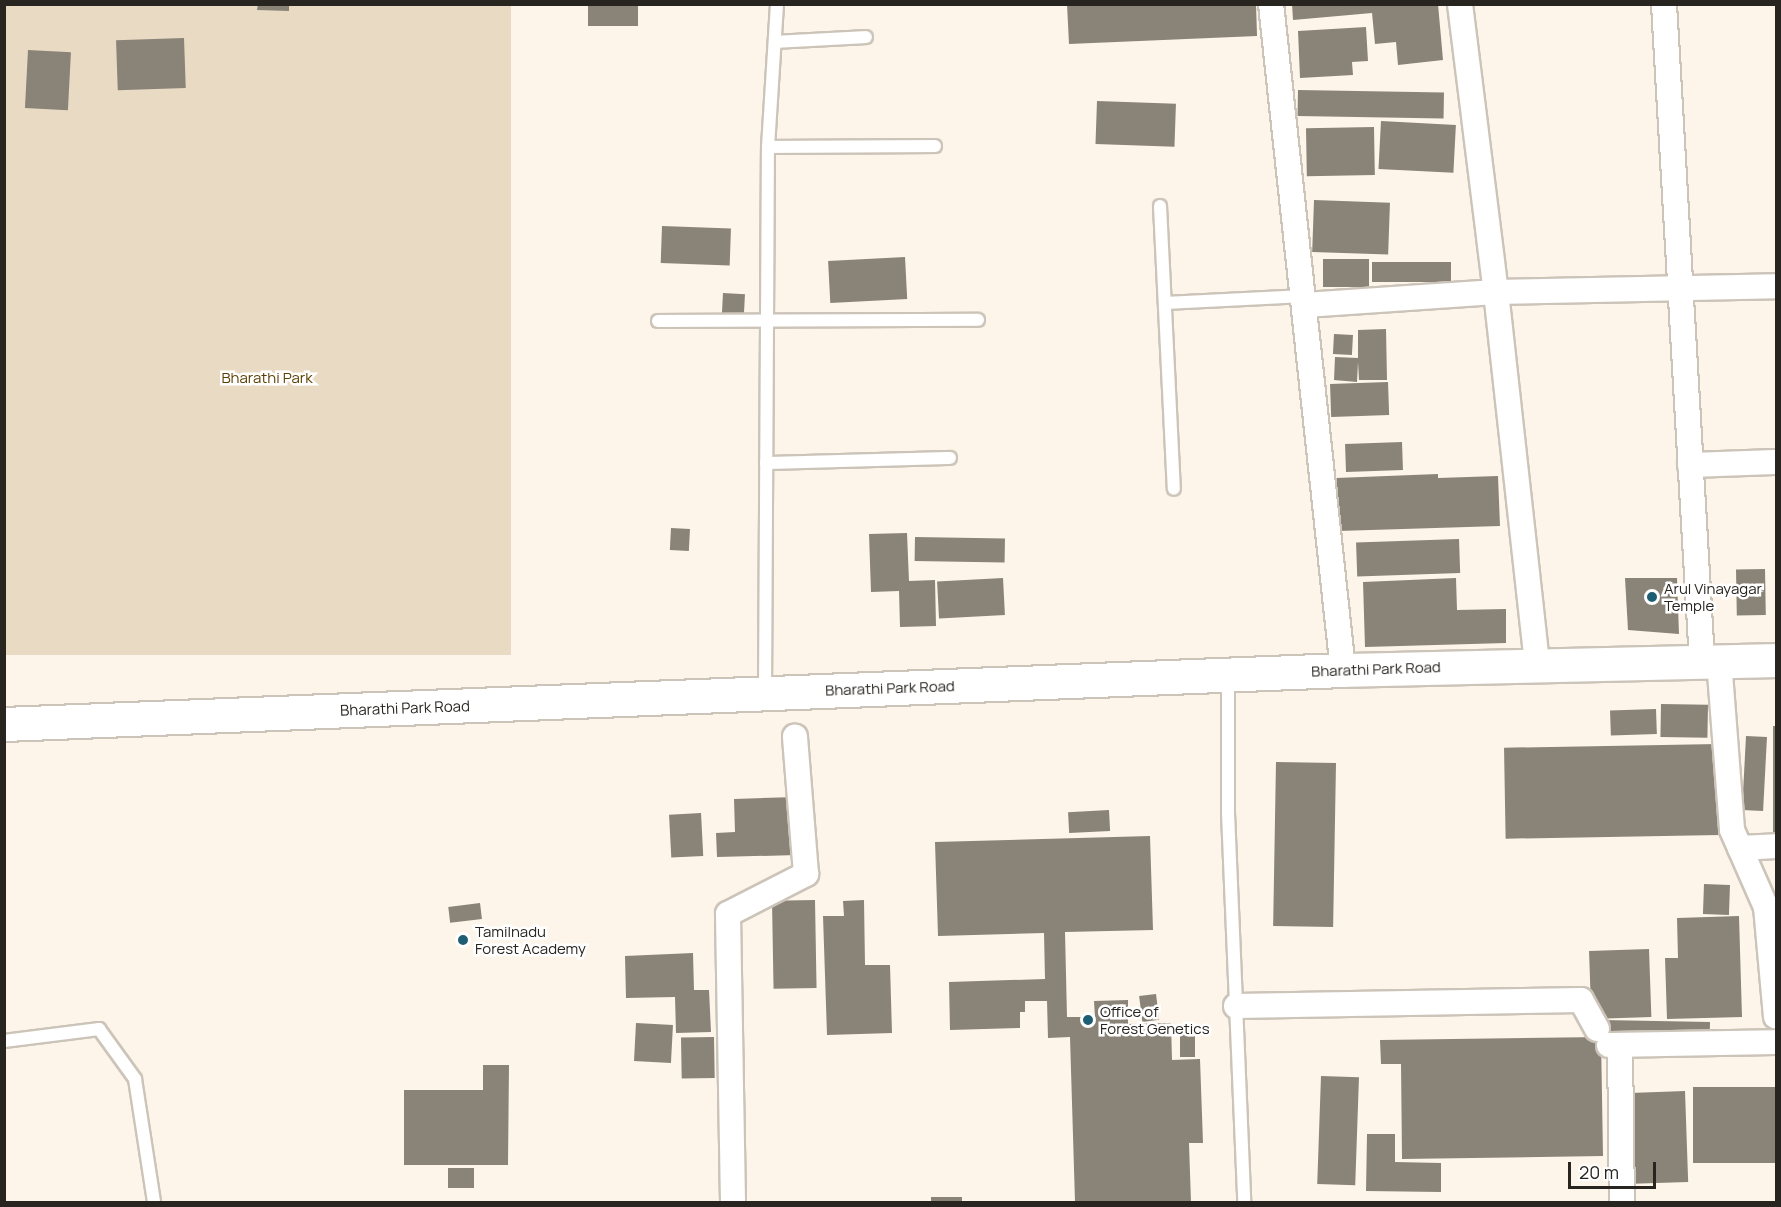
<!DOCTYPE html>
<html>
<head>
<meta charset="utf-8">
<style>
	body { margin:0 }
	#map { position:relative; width:1781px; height:1207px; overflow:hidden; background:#fdf5e9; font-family:Manrope,sans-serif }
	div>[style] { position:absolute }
	.green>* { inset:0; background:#e9dac3; transform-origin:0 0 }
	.building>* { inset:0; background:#8a8378; transform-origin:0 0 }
	.roads { filter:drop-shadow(2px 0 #ccc4b9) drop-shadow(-2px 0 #ccc4b9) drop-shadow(0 2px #ccc4b9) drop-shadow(0 -2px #ccc4b9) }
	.lane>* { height:12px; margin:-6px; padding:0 6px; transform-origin:6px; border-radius:6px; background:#fff }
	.street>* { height:24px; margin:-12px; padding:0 12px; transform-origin:12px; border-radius:12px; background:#fff }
	.secondary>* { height:33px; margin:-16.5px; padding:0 16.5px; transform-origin:16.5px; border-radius:16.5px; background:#fff }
	.dots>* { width:16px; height:16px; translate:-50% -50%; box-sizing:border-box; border:3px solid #fff; border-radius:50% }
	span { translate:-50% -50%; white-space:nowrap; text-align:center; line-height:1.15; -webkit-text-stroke:5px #fff; paint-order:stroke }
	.park-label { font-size:15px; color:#5b3e02 }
	.poi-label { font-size:15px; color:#282521 }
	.left { translate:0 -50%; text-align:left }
	.street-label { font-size:15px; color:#282521 }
	.frame { position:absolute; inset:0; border:6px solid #282521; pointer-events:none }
	.scale { position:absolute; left:1568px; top:1162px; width:88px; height:27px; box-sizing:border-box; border:3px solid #282521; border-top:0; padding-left:8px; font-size:18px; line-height:21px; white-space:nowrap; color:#282521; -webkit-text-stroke:4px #fff; paint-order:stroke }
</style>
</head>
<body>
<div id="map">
	<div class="green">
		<i style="left:4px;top:5px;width:507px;height:650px"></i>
	</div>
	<div class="building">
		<i style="clip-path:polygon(258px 4px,289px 4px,289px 11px,257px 10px)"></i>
		<i style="left:588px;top:4px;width:50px;height:22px"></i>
		<i style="clip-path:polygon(1067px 4px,1256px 4px,1257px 36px,1069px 44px)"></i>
		<i style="clip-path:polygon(1292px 4px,1438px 4px,1443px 60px,1398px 65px,1396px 42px,1375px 44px,1372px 13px,1293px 20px)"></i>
		<i style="clip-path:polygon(1366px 27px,1368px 61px,1352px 62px,1353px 75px,1300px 78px,1298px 31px)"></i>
		<i style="left:184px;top:38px;width:50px;height:68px;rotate:88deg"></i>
		<i style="left:28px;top:50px;width:43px;height:58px;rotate:3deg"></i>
		<i style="left:1298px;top:90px;width:146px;height:26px;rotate:1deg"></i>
		<i style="left:1097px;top:101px;width:79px;height:43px;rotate:2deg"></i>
		<i style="left:1381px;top:121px;width:75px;height:48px;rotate:3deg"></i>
		<i style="left:1374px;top:127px;width:48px;height:68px;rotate:89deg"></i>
		<i style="left:1314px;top:200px;width:76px;height:52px;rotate:2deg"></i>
		<i style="left:662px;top:226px;width:69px;height:37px;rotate:2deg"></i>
		<i style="left:905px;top:257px;width:42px;height:77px;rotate:87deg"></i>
		<i style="left:1369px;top:259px;width:28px;height:46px;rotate:90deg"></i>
		<i style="left:1451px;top:262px;width:20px;height:79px;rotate:90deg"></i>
		<i style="left:723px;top:293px;width:22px;height:20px;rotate:3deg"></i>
		<i style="clip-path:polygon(1386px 329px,1387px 380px,1359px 380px,1358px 362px,1357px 382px,1334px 380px,1335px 357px,1358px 358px,1358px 330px)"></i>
		<i style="left:1334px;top:334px;width:19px;height:20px;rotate:3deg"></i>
		<i style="left:1388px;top:382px;width:33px;height:58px;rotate:88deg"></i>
		<i style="left:1402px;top:442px;width:28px;height:57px;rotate:88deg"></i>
		<i style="clip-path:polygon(1438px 474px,1438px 478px,1498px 476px,1500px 526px,1338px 531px,1336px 478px)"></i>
		<i style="left:671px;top:528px;width:19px;height:22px;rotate:3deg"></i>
		<i style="clip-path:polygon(907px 533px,909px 581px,935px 580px,936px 626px,900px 627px,899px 591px,871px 592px,869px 534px)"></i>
		<i style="left:915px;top:537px;width:90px;height:24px;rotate:1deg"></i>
		<i style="left:1459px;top:539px;width:34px;height:103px;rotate:88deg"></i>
		<i style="left:1765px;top:569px;width:46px;height:29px;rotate:89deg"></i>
		<i style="left:1003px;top:578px;width:37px;height:66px;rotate:87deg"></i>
		<i style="clip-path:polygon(1456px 578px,1457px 610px,1506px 609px,1506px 643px,1365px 647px,1363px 582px)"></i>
		<i style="clip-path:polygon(1625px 578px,1677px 578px,1679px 634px,1628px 630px)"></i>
		<i style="left:1661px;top:704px;width:47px;height:33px;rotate:1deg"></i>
		<i style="left:1656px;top:709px;width:25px;height:46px;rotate:88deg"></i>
		<i style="left:1773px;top:726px;width:3px;height:115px"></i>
		<i style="left:1746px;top:736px;width:21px;height:74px;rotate:3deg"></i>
		<i style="left:1718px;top:744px;width:91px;height:214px;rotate:89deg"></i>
		<i style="left:1276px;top:762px;width:60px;height:164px;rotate:1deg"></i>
		<i style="clip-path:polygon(796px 797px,798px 855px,717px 857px,716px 833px,735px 832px,734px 799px)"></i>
		<i style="left:1109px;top:810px;width:21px;height:41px;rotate:87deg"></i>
		<i style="left:701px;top:813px;width:43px;height:32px;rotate:87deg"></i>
		<i style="clip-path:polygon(1150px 836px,1153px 930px,1065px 932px,1067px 1017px,1095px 1017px,1094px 1001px,1128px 1000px,1128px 1024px,1171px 1023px,1172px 1060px,1200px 1059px,1203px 1143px,1189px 1143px,1191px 1202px,1075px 1202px,1070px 1037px,1048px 1038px,1047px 1001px,1025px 1001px,1025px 1012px,1020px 1012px,1020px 1028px,950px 1030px,949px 982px,1045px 979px,1044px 933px,938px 936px,935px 842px)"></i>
		<i style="left:1704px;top:884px;width:26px;height:30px;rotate:2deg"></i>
		<i style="left:815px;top:900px;width:88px;height:43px;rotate:89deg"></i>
		<i style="clip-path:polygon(864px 900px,865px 965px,890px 965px,892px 1033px,827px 1035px,823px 916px,844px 916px,843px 901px)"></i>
		<i style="left:480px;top:903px;width:16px;height:32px;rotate:83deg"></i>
		<i style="clip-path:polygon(1739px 916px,1742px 1017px,1667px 1019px,1665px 958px,1678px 958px,1677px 918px)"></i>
		<i style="left:1649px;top:949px;width:68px;height:60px;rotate:88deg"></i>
		<i style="clip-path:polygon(693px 953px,694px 990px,709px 990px,711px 1032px,676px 1033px,675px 997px,626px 998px,625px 956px)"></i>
		<i style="left:1156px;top:994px;width:26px;height:17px;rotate:83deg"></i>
		<i style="left:1602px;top:1020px;width:108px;height:18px;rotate:1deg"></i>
		<i style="left:636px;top:1023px;width:37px;height:38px;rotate:3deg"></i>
		<i style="left:1180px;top:1024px;width:15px;height:33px"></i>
		<i style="left:714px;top:1037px;width:41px;height:33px;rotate:89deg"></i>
		<i style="clip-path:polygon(1601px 1037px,1603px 1156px,1402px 1159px,1401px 1064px,1381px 1064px,1380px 1040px)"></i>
		<i style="clip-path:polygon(483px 1065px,509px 1065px,508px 1165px,404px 1165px,404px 1090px,483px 1090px)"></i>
		<i style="left:1321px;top:1076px;width:38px;height:108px;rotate:2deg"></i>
		<i style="left:1776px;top:1087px;width:76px;height:83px;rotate:90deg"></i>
		<i style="left:1685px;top:1091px;width:91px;height:55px;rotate:88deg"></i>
		<i style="clip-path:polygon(1367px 1134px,1395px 1134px,1395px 1162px,1441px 1163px,1441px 1192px,1366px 1191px)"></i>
		<i style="left:448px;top:1168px;width:26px;height:20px"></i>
		<i style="left:931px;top:1197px;width:31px;height:5px"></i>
	</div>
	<div class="roads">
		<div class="lane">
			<i style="left:775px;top:42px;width:91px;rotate:-3.1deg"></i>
			<i style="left:768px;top:147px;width:167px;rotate:-0.3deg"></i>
			<i style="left:1160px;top:206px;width:283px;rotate:87.2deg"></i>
			<i style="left:1166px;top:303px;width:138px;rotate:-2.9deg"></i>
			<i style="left:658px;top:321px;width:320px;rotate:-0.2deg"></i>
			<i style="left:766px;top:463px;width:184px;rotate:-1.6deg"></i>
			<i style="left:1228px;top:676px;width:137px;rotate:90deg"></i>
			<i style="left:1228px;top:813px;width:389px;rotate:87.6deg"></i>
			<i style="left:765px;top:693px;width:546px;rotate:-89.69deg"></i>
			<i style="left:768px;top:147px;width:143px;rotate:-86.4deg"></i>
			<i style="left:4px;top:1041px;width:96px;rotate:-7.2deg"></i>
			<i style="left:99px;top:1029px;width:62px;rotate:54.2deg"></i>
			<i style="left:135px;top:1079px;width:124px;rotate:81.2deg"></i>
		</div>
		<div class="street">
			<i style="left:1271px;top:4px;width:670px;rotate:83.83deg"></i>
			<i style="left:1460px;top:4px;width:290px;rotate:82.9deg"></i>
			<i style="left:1496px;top:292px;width:375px;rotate:83.7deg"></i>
			<i style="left:1664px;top:4px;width:658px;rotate:86.69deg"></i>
			<i style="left:1305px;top:305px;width:191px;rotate:-3.9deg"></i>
			<i style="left:1496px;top:292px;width:280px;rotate:-1.2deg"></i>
			<i style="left:1690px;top:465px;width:86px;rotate:-2deg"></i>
			<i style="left:1719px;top:660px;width:170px;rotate:85.6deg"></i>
			<i style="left:1732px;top:830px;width:84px;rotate:66.2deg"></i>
			<i style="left:1766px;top:907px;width:110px;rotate:84.8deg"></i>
			<i style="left:1740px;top:848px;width:36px;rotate:-3deg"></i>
			<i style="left:1236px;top:1006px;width:345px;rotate:-1deg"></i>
			<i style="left:1581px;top:1000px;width:33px;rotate:61deg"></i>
			<i style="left:1609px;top:1045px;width:167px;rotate:-1deg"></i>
			<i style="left:1620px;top:1045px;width:157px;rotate:89.3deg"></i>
			<i style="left:733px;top:1202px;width:288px;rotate:-91deg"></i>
			<i style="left:728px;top:914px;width:88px;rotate:-27.1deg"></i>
			<i style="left:806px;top:874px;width:138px;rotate:-94.6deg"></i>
		</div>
		<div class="secondary">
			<i style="left:4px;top:724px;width:1340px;rotate:-2.31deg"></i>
			<i style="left:1343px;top:670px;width:433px;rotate:-1.3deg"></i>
		</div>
	</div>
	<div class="dots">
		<i style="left:1652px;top:597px;background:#1d5e73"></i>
		<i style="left:463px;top:940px;background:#1d5e73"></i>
		<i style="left:1088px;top:1020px;background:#1d5e73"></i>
	</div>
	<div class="park-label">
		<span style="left:267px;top:378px">Bharathi Park</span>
	</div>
	<div class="poi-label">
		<span class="left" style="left:1664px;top:597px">Arul Vinayagar<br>Temple</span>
		<span class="left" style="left:475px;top:940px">Tamilnadu<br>Forest Academy</span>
		<span class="left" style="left:1100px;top:1020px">Office of<br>Forest Genetics</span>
	</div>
	<div class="street-label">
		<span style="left:1376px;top:669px;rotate:-2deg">Bharathi Park Road</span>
		<span style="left:890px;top:688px;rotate:-2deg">Bharathi Park Road</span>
		<span style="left:405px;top:708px;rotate:-2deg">Bharathi Park Road</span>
	</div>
	<div class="frame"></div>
	<div class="scale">20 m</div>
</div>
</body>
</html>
